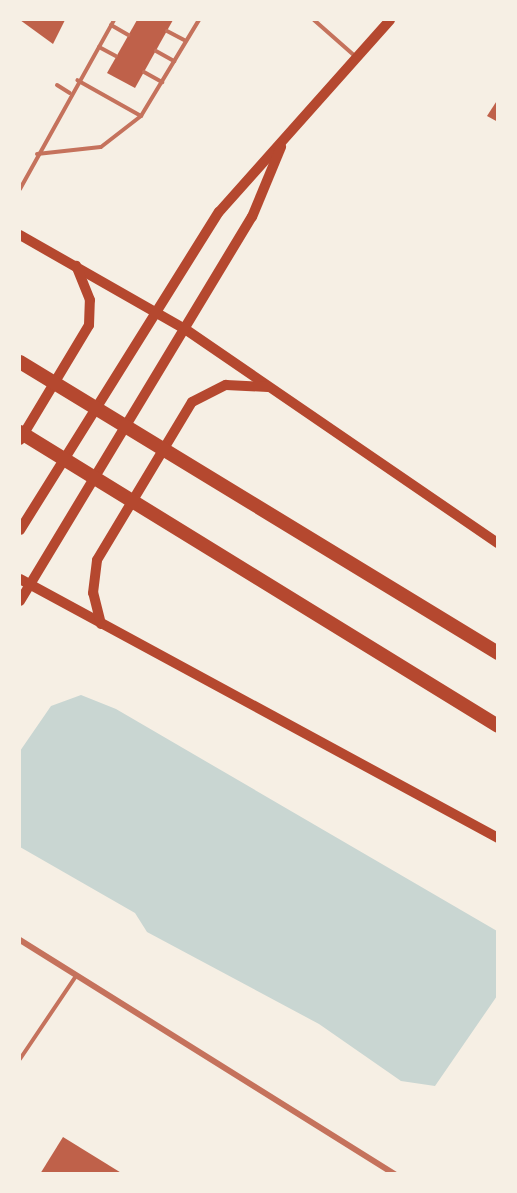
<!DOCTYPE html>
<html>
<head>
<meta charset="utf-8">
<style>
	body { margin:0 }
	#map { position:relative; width:517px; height:1193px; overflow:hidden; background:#f6efe4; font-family:"IBM Plex Serif",serif }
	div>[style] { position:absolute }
	.water>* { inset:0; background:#c9d6d2 }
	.building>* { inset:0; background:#bf614a }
	.service>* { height:4px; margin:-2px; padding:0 2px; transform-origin:2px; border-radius:2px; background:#c5725c }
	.minor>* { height:6px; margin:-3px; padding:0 3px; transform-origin:3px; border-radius:3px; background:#c5725c }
	.secondary>* { height:10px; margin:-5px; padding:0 5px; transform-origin:5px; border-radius:5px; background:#b5482f }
	.motorway>* { height:14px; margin:-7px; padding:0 7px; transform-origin:7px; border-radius:7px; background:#b5482f }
	span { translate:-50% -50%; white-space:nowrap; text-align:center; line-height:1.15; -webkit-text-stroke:4.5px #f6efe4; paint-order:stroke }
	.frame { position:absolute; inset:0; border:21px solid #f6efe4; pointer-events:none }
</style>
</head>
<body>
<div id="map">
	<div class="water">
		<i style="clip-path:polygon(81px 695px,116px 709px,497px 931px,497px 996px,435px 1086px,401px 1081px,319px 1024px,147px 932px,135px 913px,20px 847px,20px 751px,51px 706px)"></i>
	</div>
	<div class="building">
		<i style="clip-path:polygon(20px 20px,65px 20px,53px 44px)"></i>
		<i style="clip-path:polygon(137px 20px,173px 20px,135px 88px,107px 73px)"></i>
		<i style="clip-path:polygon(498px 99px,498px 122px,487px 116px)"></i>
		<i style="clip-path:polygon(63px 1137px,123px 1174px,40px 1174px)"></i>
	</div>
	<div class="service">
		<i style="left:314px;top:20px;width:56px;rotate:41.4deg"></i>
		<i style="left:111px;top:25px;width:20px;rotate:30deg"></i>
		<i style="left:167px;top:31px;width:21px;rotate:28deg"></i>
		<i style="left:99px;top:47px;width:19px;rotate:28deg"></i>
		<i style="left:156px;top:51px;width:21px;rotate:29deg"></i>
		<i style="left:144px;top:72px;width:21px;rotate:29deg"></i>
		<i style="left:57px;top:85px;width:15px;rotate:32deg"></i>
		<i style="left:141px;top:116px;width:112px;rotate:-58.9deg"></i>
		<i style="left:37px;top:154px;width:64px;rotate:-6.2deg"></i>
		<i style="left:101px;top:147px;width:51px;rotate:-37.8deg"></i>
		<i style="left:141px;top:116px;width:73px;rotate:-150.6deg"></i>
		<i style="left:20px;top:189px;width:193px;rotate:-60.9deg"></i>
		<i style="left:20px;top:1059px;width:100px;rotate:-56deg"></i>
	</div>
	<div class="minor">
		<i style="left:20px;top:940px;width:442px;rotate:32deg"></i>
	</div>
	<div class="secondary">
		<i style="left:20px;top:235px;width:190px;rotate:29.7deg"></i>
		<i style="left:185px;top:329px;width:379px;rotate:34.4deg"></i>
		<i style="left:20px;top:440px;width:134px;rotate:-59deg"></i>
		<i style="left:89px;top:325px;width:25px;rotate:-88deg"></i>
		<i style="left:90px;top:300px;width:37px;rotate:-112deg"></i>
		<i style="left:20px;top:530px;width:375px;rotate:-58deg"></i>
		<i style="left:219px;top:212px;width:257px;rotate:-48.3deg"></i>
		<i style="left:20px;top:579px;width:544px;rotate:28.45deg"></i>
		<i style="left:20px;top:601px;width:449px;rotate:-58.9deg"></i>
		<i style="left:252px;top:217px;width:76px;rotate:-67.5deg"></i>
		<i style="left:101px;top:624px;width:32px;rotate:-104deg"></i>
		<i style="left:93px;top:593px;width:33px;rotate:-83deg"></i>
		<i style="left:97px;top:560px;width:184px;rotate:-59deg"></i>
		<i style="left:192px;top:402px;width:38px;rotate:-27deg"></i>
		<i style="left:226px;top:385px;width:42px;rotate:2.7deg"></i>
	</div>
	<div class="motorway">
		<i style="left:20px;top:362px;width:560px;rotate:31.33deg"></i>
		<i style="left:20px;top:432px;width:561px;rotate:31.59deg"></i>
	</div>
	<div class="frame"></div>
</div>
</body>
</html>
